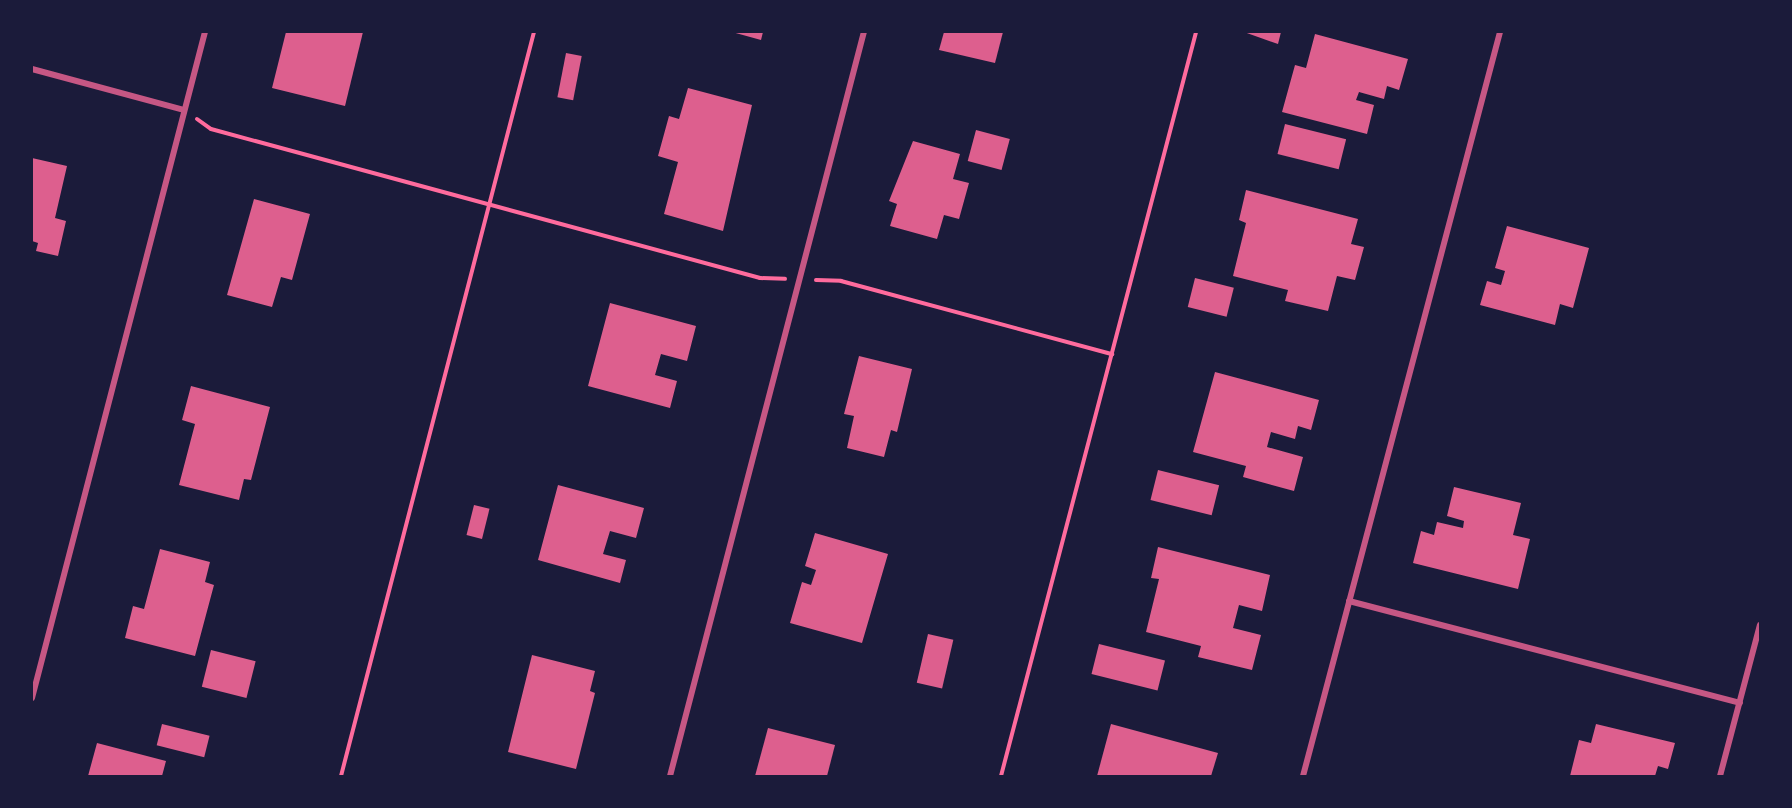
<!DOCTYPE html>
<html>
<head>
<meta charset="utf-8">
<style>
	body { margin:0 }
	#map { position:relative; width:1792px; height:808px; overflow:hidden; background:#1b1b3a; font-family:Raleway,sans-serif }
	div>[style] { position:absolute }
	.building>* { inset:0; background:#dd5f8e; transform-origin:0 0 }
	.path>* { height:4px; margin:-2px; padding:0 2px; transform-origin:2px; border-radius:2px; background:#ff6b9d }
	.minor>* { height:6px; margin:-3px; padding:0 3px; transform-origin:3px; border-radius:3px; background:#c65784 }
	span { translate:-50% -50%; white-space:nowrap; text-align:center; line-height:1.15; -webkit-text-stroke:4.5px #1b1b3a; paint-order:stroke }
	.frame { position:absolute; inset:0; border:33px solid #1b1b3a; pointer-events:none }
</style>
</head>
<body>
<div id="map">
	<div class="building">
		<i style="clip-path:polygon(286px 32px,363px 32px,345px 106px,272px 88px)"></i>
		<i style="clip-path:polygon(732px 32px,763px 32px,761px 40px)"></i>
		<i style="clip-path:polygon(944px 32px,1003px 32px,995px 63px,939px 50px)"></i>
		<i style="clip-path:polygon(1244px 32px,1281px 32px,1278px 44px)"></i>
		<i style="clip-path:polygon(1315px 34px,1408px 59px,1399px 90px,1387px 86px,1384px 99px,1359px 92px,1356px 100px,1374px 105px,1367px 134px,1282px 112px,1295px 65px,1306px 68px)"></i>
		<i style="left:566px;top:53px;width:16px;height:45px;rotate:11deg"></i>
		<i style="clip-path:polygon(688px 88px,752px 105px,723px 231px,664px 214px,678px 162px,658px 156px,669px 116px,679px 119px)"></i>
		<i style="left:1285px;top:124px;width:63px;height:31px;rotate:14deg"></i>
		<i style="left:976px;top:130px;width:35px;height:32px;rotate:15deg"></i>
		<i style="clip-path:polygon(913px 141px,960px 154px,953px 179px,969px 183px,959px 219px,944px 215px,937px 239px,890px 226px,897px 204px,889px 201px)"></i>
		<i style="clip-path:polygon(32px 158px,67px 166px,55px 218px,66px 221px,58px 256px,36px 251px,38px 243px,32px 241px)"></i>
		<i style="clip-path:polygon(1246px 190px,1358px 219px,1351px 244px,1364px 247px,1355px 280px,1337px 276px,1328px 311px,1285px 301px,1288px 290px,1233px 276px,1246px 223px,1239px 220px)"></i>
		<i style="clip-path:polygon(254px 199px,310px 214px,292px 280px,281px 277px,272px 307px,227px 295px)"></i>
		<i style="clip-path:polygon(1507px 226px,1589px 248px,1573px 308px,1560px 304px,1555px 325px,1480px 305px,1487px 281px,1501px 285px,1505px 271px,1495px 268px)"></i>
		<i style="left:1195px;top:278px;width:40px;height:30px;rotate:14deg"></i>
		<i style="clip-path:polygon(610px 303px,696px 326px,687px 361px,661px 354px,655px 375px,677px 381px,670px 408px,588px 386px)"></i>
		<i style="clip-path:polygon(859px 356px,912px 369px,897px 432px,891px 430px,884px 457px,847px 448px,854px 416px,844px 414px)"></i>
		<i style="clip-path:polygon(1215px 372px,1319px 400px,1311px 430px,1298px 426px,1295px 439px,1271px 432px,1267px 447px,1303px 457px,1294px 491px,1243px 477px,1246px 466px,1193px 452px)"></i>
		<i style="clip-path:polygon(191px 386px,270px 407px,251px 480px,244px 479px,239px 500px,179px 485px,195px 424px,182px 420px)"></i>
		<i style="left:1158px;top:470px;width:63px;height:31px;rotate:14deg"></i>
		<i style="clip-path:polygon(558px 485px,644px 508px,636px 538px,610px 531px,603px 554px,626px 560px,620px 583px,538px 560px)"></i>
		<i style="clip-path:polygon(1454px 487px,1521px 503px,1513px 535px,1530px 539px,1518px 589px,1413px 563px,1421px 531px,1434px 535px,1437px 522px,1463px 528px,1464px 521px,1447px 516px)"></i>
		<i style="left:474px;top:505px;width:16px;height:31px;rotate:14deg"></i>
		<i style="clip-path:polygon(815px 533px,888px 554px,862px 643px,790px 623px,802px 582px,811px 585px,816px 570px,805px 566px)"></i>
		<i style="clip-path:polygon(1158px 547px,1270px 575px,1262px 611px,1239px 605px,1233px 628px,1261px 635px,1252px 670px,1198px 657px,1201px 646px,1146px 632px,1159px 579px,1151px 578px)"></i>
		<i style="clip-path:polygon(160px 549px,210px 562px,205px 582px,214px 585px,195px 656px,125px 638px,133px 606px,144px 609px)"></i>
		<i style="left:928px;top:634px;width:26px;height:50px;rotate:13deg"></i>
		<i style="left:1099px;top:644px;width:68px;height:31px;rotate:14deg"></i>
		<i style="left:211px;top:650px;width:46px;height:38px;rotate:14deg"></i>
		<i style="clip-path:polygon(532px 655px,595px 671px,590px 691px,595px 693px,576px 769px,508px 752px)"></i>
		<i style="left:162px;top:724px;width:49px;height:22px;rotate:14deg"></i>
		<i style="clip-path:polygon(1111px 724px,1218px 753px,1211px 776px,1097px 776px)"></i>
		<i style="clip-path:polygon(1596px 724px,1675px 743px,1668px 769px,1658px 766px,1655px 776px,1570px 776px,1579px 740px,1591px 743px)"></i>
		<i style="clip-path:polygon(768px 728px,835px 745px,827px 776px,755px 776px)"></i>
		<i style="clip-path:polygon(97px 743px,166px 761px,162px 776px,88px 776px)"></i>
	</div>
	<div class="path">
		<i style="left:197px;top:119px;width:17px;rotate:36deg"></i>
		<i style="left:211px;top:129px;width:569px;rotate:15.18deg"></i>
		<i style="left:760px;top:278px;width:25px;rotate:2deg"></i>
		<i style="left:816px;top:280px;width:25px;rotate:2deg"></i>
		<i style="left:841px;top:281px;width:281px;rotate:15.1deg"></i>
		<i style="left:341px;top:776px;width:769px;rotate:-75.46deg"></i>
		<i style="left:1001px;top:776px;width:769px;rotate:-75.31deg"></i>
	</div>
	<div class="minor">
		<i style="left:32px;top:69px;width:157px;rotate:15.1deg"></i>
		<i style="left:1349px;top:601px;width:404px;rotate:14.6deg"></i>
		<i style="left:32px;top:698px;width:688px;rotate:-75.44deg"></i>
		<i style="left:670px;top:776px;width:769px;rotate:-75.39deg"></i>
		<i style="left:1303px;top:776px;width:770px;rotate:-75.17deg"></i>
		<i style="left:1720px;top:776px;width:156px;rotate:-75.2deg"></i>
	</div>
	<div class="frame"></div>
</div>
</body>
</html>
